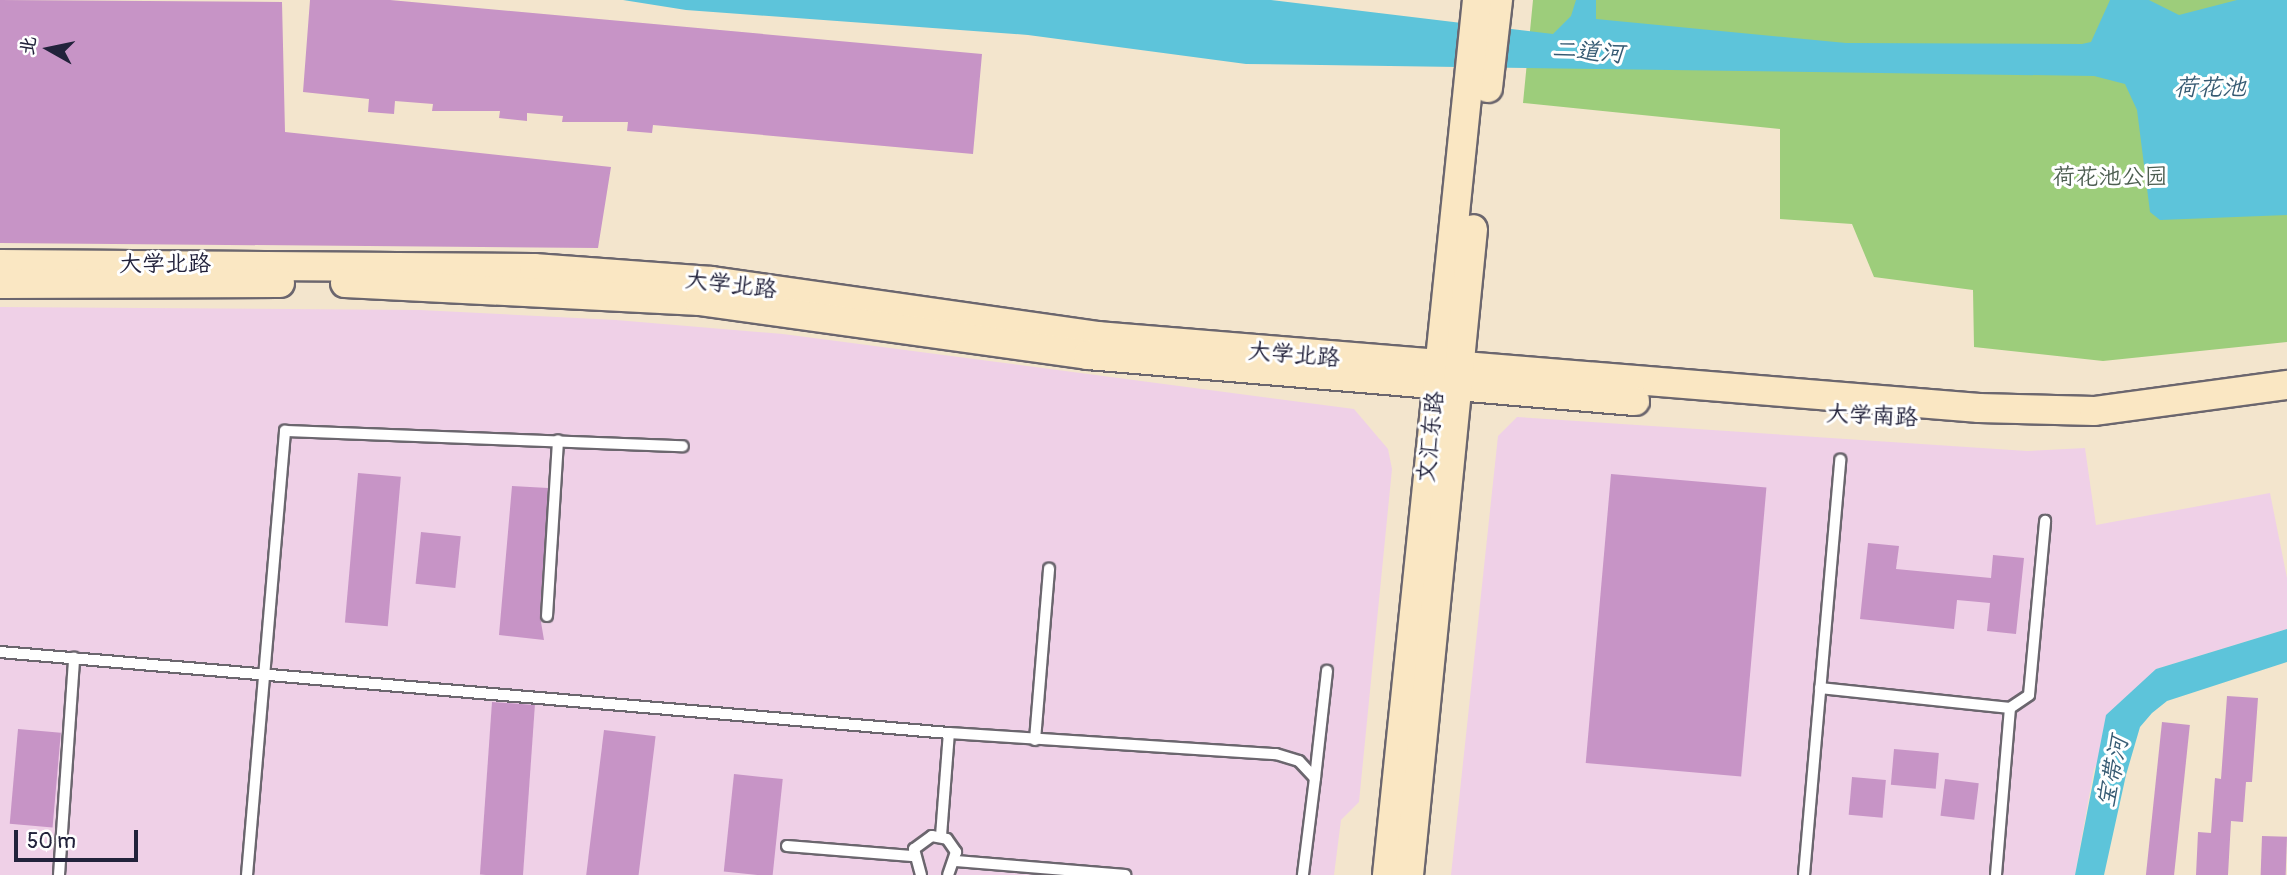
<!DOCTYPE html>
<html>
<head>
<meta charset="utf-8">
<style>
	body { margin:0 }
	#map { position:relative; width:2287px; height:875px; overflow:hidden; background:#f3e5cd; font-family:Pangolin,"LXGW WenKai TC",sans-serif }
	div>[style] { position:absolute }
	.built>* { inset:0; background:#efd0e7 }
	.green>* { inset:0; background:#9dcd7b }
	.water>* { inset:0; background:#5dc4da }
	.building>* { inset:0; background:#c794c6; transform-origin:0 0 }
	.roads { filter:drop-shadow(2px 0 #6b666e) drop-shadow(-2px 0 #6b666e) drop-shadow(0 2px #6b666e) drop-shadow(0 -2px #6b666e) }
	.lane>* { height:10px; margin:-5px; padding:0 5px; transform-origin:5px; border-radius:5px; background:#fff }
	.secondary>* { height:28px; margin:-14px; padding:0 14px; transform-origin:14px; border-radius:14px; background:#fae7c3 }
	span { translate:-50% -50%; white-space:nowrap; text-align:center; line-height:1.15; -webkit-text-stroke:6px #fff; paint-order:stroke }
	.park-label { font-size:23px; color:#4d5e51 }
	.street-label { font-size:23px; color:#22223b }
	.water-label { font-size:24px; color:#375b73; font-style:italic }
	.north { position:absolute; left:14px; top:14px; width:70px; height:70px; -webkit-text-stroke:5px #fff; paint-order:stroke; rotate:279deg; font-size:19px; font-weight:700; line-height:28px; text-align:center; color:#22223b }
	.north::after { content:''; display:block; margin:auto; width:24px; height:32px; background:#22223b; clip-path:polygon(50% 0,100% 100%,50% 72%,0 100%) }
	.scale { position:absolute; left:14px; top:830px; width:124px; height:32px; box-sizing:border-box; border:4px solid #22223b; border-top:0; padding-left:9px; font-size:21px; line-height:24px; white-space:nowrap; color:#22223b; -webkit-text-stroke:5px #fff; paint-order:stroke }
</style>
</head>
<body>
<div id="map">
	<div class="built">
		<i style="clip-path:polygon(0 307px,420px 310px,616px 320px,783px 334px,1354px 409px,1388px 449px,1392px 469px,1359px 802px,1341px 820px,1334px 875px,0 875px)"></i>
		<i style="clip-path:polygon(1517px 417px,2027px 451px,2085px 448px,2096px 525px,2270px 493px,2287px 578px,2287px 629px,2156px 669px,2094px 769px,2075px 875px,1451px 875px,1498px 436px)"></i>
	</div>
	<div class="green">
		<i style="clip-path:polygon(1533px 0,2287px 0,2287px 342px,2103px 361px,1974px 347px,1973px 290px,1874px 277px,1852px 224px,1780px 219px,1780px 129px,1523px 103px)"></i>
	</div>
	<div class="water">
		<i style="clip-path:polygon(623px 0,1271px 0,1553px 34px,1571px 16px,1576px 0,1596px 0,1596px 19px,1846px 43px,2082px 44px,2091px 42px,2110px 0,2149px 0,2179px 15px,2237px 0,2287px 0,2287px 215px,2160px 220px,2150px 212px,2137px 110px,2125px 84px,2094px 76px,1246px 64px,1028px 35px,686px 10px)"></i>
		<i style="clip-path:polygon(2287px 629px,2287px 662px,2167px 701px,2152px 713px,2140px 727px,2126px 775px,2104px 875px,2075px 875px,2106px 715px,2156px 669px)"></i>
	</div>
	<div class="building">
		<i style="clip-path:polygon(0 0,282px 2px,285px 132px,611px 167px,598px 248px,0 243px)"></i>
		<i style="clip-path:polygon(310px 0,390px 0,982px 54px,973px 154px,653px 125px,652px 133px,627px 131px,628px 122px,562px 122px,563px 116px,527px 113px,527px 121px,499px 118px,500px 111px,432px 111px,433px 104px,395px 101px,394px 114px,368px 112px,369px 99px,303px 92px)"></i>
		<i style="left:358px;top:473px;width:43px;height:150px;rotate:5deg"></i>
		<i style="left:1611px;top:474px;width:156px;height:290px;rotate:5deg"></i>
		<i style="clip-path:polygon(512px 486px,548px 488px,540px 616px,544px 640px,499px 635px)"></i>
		<i style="left:421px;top:532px;width:40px;height:52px;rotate:6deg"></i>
		<i style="clip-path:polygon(1868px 543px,1899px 546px,1896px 569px,1991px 578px,1993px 555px,2024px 558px,2016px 634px,1987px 631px,1990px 603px,1957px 600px,1954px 629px,1860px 619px)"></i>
		<i style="clip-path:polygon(2227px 696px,2258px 698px,2252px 782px,2246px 782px,2243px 822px,2231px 821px,2228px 875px,2196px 875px,2198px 832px,2211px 833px,2215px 778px,2221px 779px)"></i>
		<i style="left:492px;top:702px;width:43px;height:173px;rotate:4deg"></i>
		<i style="left:2162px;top:722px;width:28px;height:156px;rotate:6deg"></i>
		<i style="left:18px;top:729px;width:43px;height:95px;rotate:5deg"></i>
		<i style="left:604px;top:730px;width:52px;height:146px;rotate:7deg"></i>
		<i style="left:1894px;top:749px;width:45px;height:36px;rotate:5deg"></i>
		<i style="left:734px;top:774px;width:49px;height:98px;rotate:6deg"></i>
		<i style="left:1852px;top:777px;width:34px;height:38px;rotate:5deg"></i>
		<i style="left:1945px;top:779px;width:34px;height:37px;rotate:7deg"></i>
		<i style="left:2262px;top:836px;width:25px;height:39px;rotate:2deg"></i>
	</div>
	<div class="roads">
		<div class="lane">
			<i style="left:547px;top:616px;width:176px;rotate:-86.4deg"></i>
			<i style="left:0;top:652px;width:952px;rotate:4.88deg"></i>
			<i style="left:1820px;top:688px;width:191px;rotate:6deg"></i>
			<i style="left:2010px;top:708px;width:168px;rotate:94.8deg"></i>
			<i style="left:2010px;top:708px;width:23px;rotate:-34deg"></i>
			<i style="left:2029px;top:695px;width:175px;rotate:-84.7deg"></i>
			<i style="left:1035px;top:740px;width:172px;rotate:-85.3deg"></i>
			<i style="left:1315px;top:778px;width:108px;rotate:-83.6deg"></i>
			<i style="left:941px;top:836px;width:103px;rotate:-85.6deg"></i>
			<i style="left:949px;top:733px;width:328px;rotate:3.7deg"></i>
			<i style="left:1276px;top:754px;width:24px;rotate:17deg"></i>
			<i style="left:1299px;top:761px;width:23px;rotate:47deg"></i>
			<i style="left:1315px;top:778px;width:98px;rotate:97.1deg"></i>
			<i style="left:787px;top:846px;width:125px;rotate:4.6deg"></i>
			<i style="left:956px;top:861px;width:170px;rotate:4.7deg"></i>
			<i style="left:59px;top:875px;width:218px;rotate:-86deg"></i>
			<i style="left:247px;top:875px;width:446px;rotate:-85.1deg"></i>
			<i style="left:285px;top:431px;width:398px;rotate:2.2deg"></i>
			<i style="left:921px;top:875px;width:27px;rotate:-105deg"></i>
			<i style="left:914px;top:849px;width:22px;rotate:-36deg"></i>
			<i style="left:932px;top:836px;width:15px;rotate:11deg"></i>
			<i style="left:947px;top:839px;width:16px;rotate:55deg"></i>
			<i style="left:956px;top:852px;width:24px;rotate:109deg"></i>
			<i style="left:1804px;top:875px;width:417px;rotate:-85deg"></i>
		</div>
		<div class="secondary">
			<i style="left:1488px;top:88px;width:89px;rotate:-83.5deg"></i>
			<i style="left:0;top:264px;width:534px;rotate:0.43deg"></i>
			<i style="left:534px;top:268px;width:178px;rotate:4.2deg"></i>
			<i style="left:712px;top:281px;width:389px;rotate:8.1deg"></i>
			<i style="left:1097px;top:336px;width:885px;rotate:4.67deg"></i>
			<i style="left:1979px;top:408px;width:115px;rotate:1.5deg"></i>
			<i style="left:2094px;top:411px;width:195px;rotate:-7.7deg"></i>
			<i style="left:345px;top:283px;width:355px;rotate:2.9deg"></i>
			<i style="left:700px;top:301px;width:392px;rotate:7.9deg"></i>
			<i style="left:1088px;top:355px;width:549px;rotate:4.81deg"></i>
			<i style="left:0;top:284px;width:280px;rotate:-0.2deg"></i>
			<i style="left:1387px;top:875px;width:880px;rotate:-84.13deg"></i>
			<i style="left:1409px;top:875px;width:649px;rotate:-84.34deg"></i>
		</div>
	</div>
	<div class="park-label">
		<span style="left:2110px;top:177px">荷花池公园</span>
	</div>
	<div class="street-label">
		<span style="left:165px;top:264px">大学北路</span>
		<span style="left:731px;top:285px;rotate:7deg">大学北路</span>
		<span style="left:1294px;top:355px;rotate:5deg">大学北路</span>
		<span style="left:1872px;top:416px;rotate:3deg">大学南路</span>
		<span style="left:1431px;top:437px;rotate:-84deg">文汇东路</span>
	</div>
	<div class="water-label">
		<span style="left:1588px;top:52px;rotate:4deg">二道河</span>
		<span style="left:2210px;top:88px">荷花池</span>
		<span style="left:2113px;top:772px;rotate:-78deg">宝带河</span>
	</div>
	<div class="north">北</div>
	<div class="scale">50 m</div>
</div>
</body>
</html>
